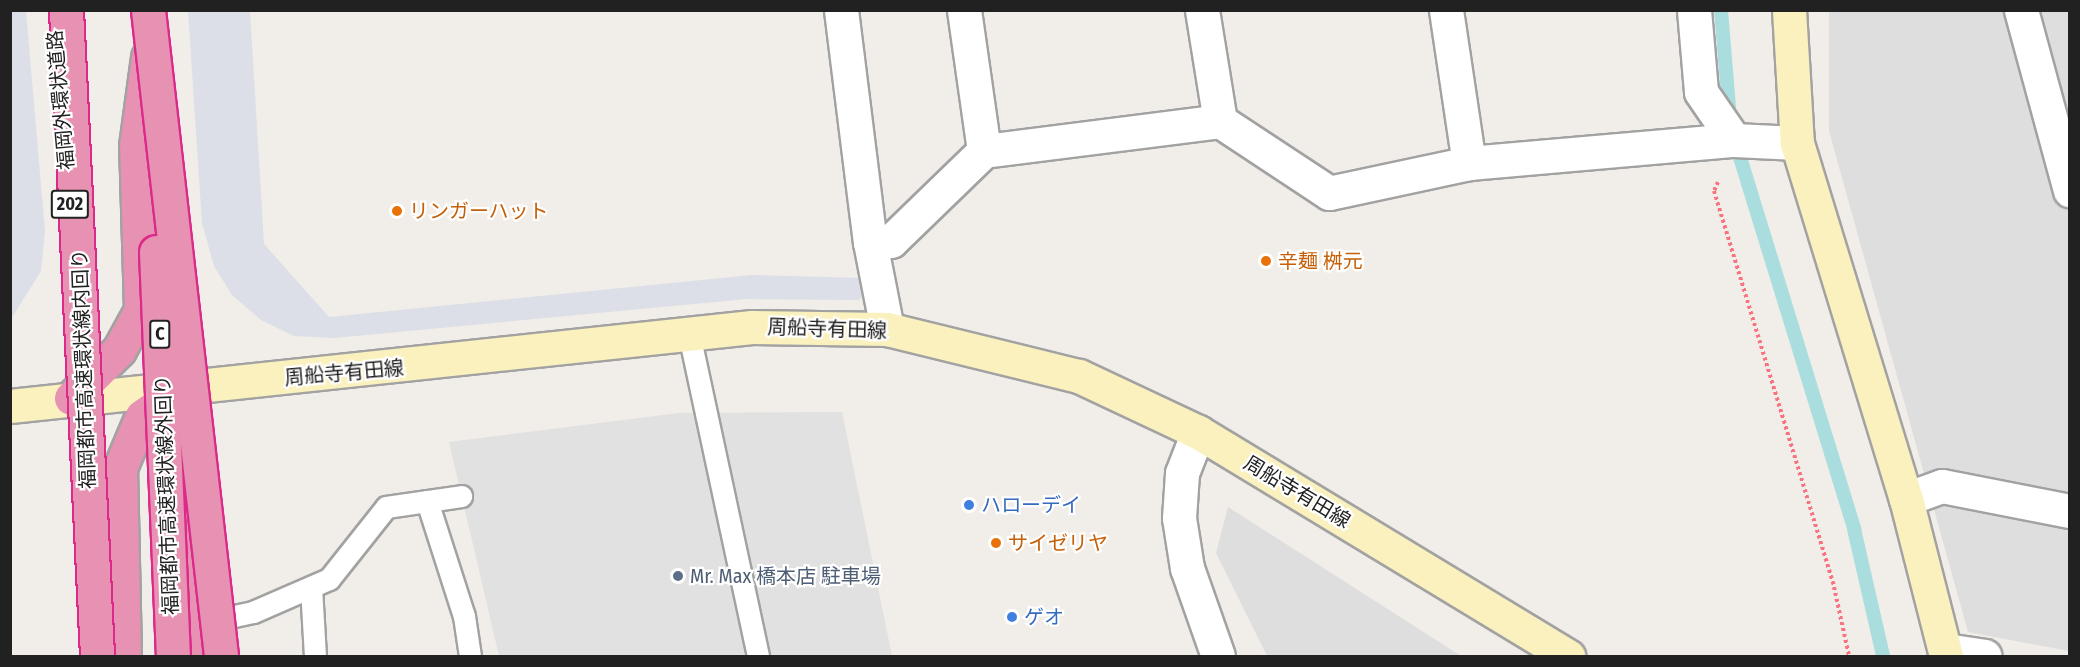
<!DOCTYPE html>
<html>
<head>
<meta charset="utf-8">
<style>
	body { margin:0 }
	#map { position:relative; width:2080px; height:667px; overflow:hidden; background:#f1ede8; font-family:"Fira Sans Condensed","Noto Sans JP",sans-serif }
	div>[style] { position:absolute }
	.residential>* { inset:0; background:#dfdedf }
	.parking>* { inset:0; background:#e1e1e1 }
	.plaza>* { inset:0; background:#dcdfe7 }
	.stream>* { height:14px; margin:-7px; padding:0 7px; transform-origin:7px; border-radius:7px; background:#a9ddde }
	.path>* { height:4px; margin-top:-2px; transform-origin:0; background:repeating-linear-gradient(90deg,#f9727f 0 3px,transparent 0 6px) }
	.roads { filter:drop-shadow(2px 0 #a2a2a2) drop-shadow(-2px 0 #a2a2a2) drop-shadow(0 2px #a2a2a2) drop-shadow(0 -2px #a2a2a2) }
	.lane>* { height:21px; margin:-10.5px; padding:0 10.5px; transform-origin:10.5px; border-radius:10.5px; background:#fff }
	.street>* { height:33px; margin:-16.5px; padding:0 16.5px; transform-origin:16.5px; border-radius:16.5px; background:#fff }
	.secondary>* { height:33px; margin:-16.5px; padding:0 16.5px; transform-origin:16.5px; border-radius:16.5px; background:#faf1be }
	.highway>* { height:33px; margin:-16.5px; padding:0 16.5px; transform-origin:16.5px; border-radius:16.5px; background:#e791b3 }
	.bridges { filter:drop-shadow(2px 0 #db2a8a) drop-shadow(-2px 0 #db2a8a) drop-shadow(0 2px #db2a8a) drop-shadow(0 -2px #db2a8a) }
	.highway-bridge>* { height:33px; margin:-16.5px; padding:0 16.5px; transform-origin:16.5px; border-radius:16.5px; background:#e791b3 }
	.dots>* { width:16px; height:16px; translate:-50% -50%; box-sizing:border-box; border:3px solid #fff; border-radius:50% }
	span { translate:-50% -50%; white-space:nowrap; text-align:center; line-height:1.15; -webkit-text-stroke:4.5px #fff; paint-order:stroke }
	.shield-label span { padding:2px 4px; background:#fff; border:2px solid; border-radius:4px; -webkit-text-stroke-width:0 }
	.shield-label { font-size:18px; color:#212121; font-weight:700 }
	.street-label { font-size:20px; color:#212121 }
	.food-label { font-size:20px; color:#c56008 }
	.left { translate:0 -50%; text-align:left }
	.shop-label { font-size:20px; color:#366cbe }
	.service-label { font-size:20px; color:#4e5e75 }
	.frame { position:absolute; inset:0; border:12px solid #212121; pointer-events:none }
</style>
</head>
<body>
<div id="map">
	<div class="residential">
		<i style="clip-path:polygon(1829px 11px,2069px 11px,2069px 651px,1968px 632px,1829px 131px)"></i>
		<i style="clip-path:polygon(1228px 507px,1461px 656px,1267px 656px,1216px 553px)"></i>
	</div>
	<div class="parking">
		<i style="clip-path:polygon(842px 412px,892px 656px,499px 656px,449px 442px,679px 413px)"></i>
	</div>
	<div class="plaza">
		<i style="clip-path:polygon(26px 11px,45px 231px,41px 271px,11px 319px,10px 11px)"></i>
		<i style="clip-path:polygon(188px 11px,250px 11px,264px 244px,329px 317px,752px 275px,862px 278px,866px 294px,858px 300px,747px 299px,334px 338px,294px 336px,261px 320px,232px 295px,214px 266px,202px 223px)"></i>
	</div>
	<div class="stream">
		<i style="left:1721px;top:10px;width:109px;rotate:85.3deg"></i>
		<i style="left:1735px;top:141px;width:406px;rotate:72.9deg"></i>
		<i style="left:1854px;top:529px;width:130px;rotate:77.1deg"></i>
	</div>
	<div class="path">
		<i style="left:1718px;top:182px;width:10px;rotate:114deg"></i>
		<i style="left:1714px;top:191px;width:414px;rotate:73.1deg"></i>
		<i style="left:1834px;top:587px;width:71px;rotate:77.7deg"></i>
	</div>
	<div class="roads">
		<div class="lane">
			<i style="left:689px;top:334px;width:329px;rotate:77.9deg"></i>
			<i style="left:427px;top:501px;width:121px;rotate:72.2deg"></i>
			<i style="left:464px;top:616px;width:40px;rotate:81.5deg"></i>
			<i style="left:311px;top:587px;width:69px;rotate:86.7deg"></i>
			<i style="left:206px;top:622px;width:48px;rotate:-12deg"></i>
			<i style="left:253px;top:612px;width:83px;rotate:-23.5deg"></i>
			<i style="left:329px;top:579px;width:92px;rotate:-51.6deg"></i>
			<i style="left:386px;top:507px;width:76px;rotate:-8.3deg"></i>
		</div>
		<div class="street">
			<i style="left:841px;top:10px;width:234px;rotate:82.9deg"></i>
			<i style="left:870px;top:242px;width:89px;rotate:78.9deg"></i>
			<i style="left:964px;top:10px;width:142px;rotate:81.9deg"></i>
			<i style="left:1202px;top:10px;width:112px;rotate:80.8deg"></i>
			<i style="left:1446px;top:10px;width:155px;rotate:81.5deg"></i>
			<i style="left:1694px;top:10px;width:82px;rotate:85.1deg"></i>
			<i style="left:1701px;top:92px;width:58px;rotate:55.5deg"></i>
			<i style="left:2021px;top:10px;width:187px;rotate:74.8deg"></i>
			<i style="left:870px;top:242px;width:21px;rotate:-3deg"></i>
			<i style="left:891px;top:241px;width:129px;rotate:-44.1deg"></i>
			<i style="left:984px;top:151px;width:238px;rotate:-7.2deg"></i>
			<i style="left:1220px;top:121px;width:131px;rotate:33.4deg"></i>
			<i style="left:1329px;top:193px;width:143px;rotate:-12.1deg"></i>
			<i style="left:1469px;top:163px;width:266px;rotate:-5deg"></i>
			<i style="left:1734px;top:140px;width:63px;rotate:2.7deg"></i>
			<i style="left:1198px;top:432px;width:44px;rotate:111.3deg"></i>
			<i style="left:1182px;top:473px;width:45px;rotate:93.8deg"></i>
			<i style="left:1179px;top:518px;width:51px;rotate:80.9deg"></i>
			<i style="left:1187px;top:568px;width:93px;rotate:70.6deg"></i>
			<i style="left:1906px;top:499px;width:38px;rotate:-20deg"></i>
			<i style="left:1942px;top:486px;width:130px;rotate:11.1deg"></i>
			<i style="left:1945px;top:650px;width:40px;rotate:8.5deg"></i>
		</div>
		<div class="secondary">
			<i style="left:1789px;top:10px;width:133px;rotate:86.6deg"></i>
			<i style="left:1797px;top:143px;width:372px;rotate:73deg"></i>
			<i style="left:1906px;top:499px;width:162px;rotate:75.7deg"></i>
			<i style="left:10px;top:406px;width:746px;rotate:-6.08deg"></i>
			<i style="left:752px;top:327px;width:135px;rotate:0.8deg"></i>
			<i style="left:887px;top:329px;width:198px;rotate:13.8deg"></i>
			<i style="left:1079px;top:376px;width:132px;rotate:25.2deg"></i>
			<i style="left:1198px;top:432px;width:433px;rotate:31.2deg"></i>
		</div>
		<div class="highway">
			<i style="left:71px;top:398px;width:68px;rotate:-45deg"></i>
			<i style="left:119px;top:350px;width:46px;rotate:-61.2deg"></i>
			<i style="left:141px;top:310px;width:164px;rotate:-91.7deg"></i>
			<i style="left:136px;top:146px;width:90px;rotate:-82.3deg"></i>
			<i style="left:186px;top:470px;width:186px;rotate:87.2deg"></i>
			<i style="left:124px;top:656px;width:188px;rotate:-91.2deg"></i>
			<i style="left:120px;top:468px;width:56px;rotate:-67.1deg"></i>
			<i style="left:142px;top:416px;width:49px;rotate:-35deg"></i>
		</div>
	</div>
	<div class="bridges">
		<div class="highway-bridge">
			<i style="left:66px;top:10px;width:647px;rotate:87.25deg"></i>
			<i style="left:148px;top:10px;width:650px;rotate:83.55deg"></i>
			<i style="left:156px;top:252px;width:404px;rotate:87.6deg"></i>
		</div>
	</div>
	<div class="dots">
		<i style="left:397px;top:211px;background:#e8710a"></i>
		<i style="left:1266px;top:261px;background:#e8710a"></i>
		<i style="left:969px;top:505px;background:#3f7fe0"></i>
		<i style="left:996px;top:543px;background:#e8710a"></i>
		<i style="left:678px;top:576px;background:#5c6f8a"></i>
		<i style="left:1012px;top:617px;background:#3f7fe0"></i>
	</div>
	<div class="shield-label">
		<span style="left:70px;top:204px">202</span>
		<span style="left:160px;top:334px">C</span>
	</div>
	<div class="street-label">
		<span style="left:61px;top:100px;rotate:-95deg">福岡外環状道路</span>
		<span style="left:827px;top:329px;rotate:2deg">周船寺有田線</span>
		<span style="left:84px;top:369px;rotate:-92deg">福岡都市高速環状線内回り</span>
		<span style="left:344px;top:373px;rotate:-5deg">周船寺有田線</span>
		<span style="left:1297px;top:492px;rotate:31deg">周船寺有田線</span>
		<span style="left:167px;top:495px;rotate:-92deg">福岡都市高速環状線外回り</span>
	</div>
	<div class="food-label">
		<span class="left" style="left:409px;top:211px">リンガーハット</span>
		<span class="left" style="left:1278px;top:261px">辛麺 桝元</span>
		<span class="left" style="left:1008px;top:543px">サイゼリヤ</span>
	</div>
	<div class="shop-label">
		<span class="left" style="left:981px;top:505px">ハローデイ</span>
		<span class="left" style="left:1024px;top:617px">ゲオ</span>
	</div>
	<div class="service-label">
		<span class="left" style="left:690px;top:576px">Mr. Max 橋本店 駐車場</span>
	</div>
	<div class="frame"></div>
</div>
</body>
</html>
